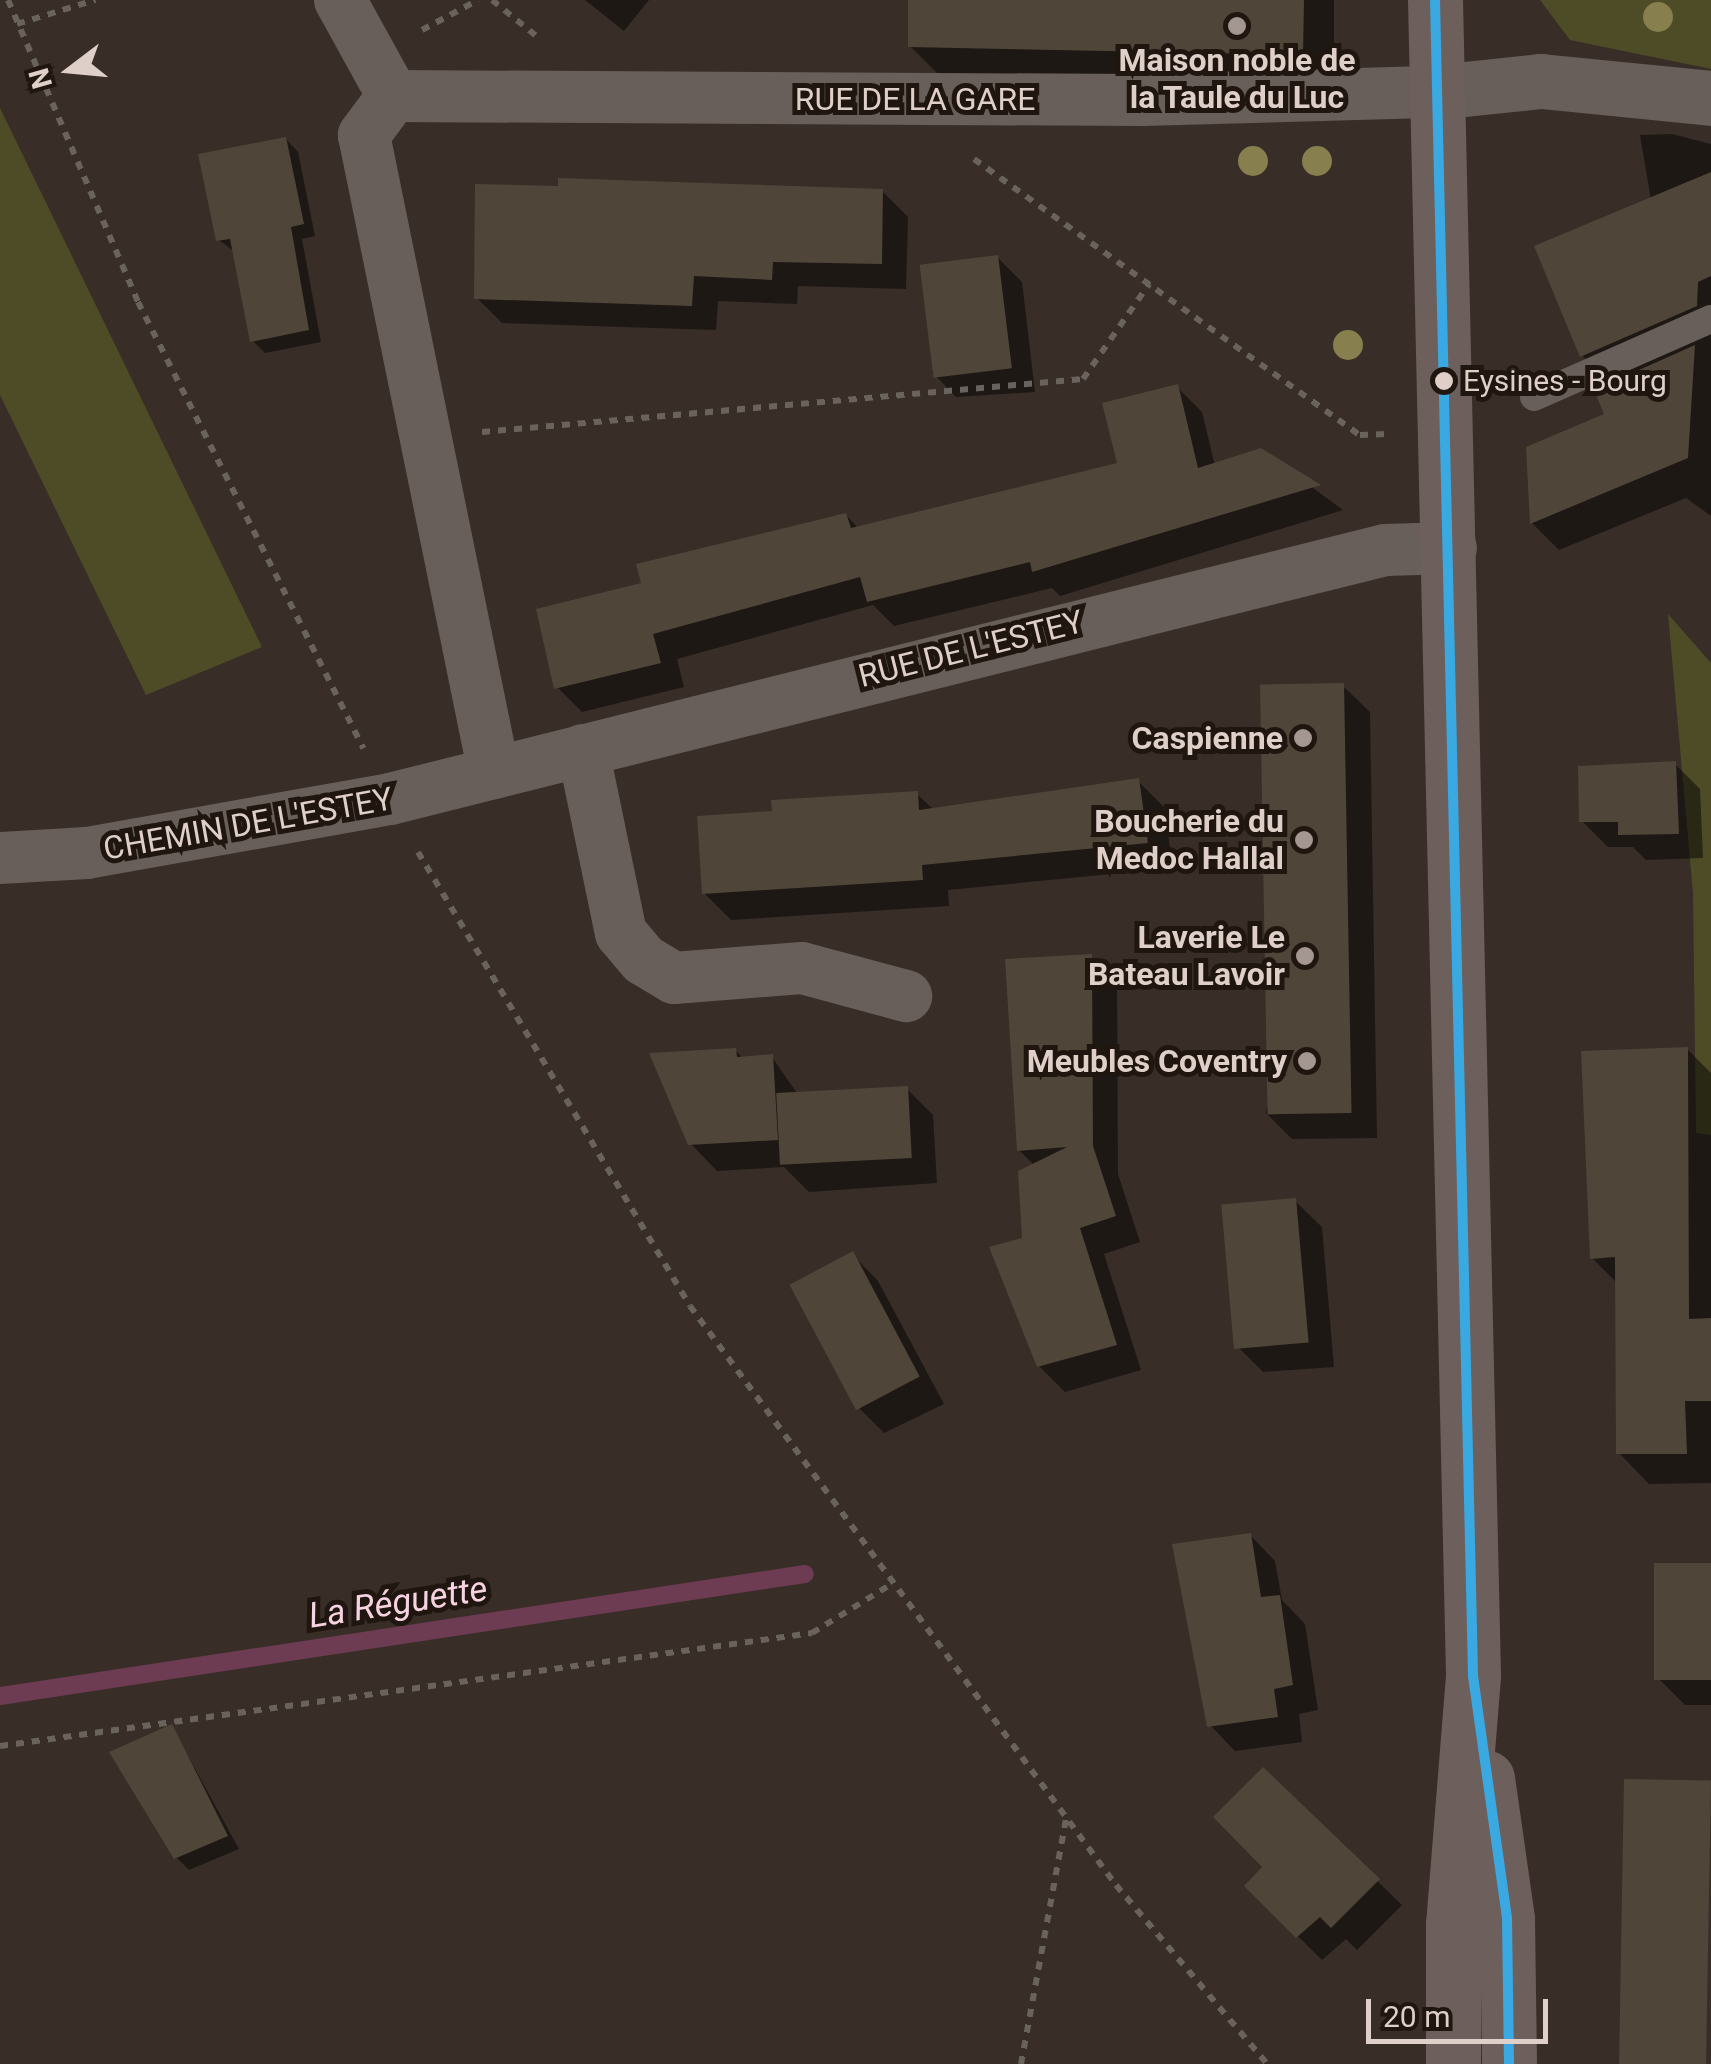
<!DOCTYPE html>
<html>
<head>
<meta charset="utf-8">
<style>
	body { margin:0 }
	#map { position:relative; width:1711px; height:2064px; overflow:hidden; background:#382d27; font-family:Roboto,sans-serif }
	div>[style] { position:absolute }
	.green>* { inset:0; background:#4e4b27 }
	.shadow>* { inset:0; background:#0007 }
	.stream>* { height:18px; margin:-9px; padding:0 9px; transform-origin:9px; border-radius:9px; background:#6d3c52 }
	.building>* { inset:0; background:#504539; transform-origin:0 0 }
	.path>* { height:6px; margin-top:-3px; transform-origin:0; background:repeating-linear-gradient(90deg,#69625d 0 8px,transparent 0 16px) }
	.service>* { height:28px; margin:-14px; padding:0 14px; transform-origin:14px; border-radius:14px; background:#685f5a }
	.minor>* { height:52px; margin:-26px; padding:0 26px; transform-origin:26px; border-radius:26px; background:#685f5a }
	.tertiary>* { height:55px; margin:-27.5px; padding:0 27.5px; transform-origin:27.5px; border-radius:27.5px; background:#685f5a }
	.primary>* { height:55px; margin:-27.5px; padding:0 27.5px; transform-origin:27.5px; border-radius:27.5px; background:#6d5f5c }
	.bus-1>* { height:10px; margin:-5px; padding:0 5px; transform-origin:5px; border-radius:5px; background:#3aa9e2 }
	.trees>* { width:30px; height:30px; margin:-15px; border-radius:50%; background:#877f4d }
	.dots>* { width:28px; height:28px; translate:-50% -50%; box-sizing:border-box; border:5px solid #201610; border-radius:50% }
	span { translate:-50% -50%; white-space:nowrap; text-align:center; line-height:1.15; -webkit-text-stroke:10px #201610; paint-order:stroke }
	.bus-label { font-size:30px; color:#decfc8 }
	.left { translate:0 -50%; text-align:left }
	.poi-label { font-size:32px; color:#decfc8; font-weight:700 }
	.right { translate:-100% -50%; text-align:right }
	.street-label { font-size:32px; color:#decfc8 }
	.water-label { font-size:35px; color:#f7d3e1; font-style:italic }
	.north { position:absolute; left:20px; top:20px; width:100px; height:100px; -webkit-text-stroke:8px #201610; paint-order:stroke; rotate:254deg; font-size:28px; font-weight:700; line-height:40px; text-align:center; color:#decfc8 }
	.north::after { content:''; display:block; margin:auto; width:35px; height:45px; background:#decfc8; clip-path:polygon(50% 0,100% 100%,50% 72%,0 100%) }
	.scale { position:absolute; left:1366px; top:1999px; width:182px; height:45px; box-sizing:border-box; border:5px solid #decfc8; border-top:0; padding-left:12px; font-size:30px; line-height:35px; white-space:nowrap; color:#decfc8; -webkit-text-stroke:8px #201610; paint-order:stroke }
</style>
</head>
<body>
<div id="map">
	<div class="green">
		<i style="clip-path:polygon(1540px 0,1711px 0,1711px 69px,1570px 40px)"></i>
		<i style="clip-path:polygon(0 108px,262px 647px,146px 695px,0 395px)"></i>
		<i style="clip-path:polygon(1668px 614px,1711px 663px,1711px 1135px,1696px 1133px,1693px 893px)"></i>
	</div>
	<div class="shadow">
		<i style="clip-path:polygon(585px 0,649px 0,624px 31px)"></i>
		<i style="clip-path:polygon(910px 0,1334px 0,1334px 86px,942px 78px,910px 46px)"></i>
		<i style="clip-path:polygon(1672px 134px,1711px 144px,1711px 516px,1686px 498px,1559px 550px,1532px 523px,1528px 449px,1607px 416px,1611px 385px,1583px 356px,1537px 247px,1651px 200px,1640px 135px)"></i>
		<i style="clip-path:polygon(286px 139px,298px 152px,315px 236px,302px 239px,321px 342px,265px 353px,253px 341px,235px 252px,219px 240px)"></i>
		<i style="clip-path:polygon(560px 188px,882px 191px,908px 217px,906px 289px,798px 286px,797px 304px,718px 301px,716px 330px,502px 323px,477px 298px)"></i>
		<i style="clip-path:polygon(997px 257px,1022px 282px,1035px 392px,956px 397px,932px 372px)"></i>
		<i style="clip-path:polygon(1177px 387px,1202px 412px,1215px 466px,1261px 450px,1343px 510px,1060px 596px,1052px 588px,894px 626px,873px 605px,677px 659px,684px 687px,582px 712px,557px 687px,644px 585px,846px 515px,859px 529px,1120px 465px)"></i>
		<i style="clip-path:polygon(1343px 686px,1370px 712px,1377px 1138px,1292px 1139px,1266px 1113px)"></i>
		<i style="clip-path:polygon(1675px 764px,1700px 789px,1703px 858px,1646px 860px,1633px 847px,1608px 847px,1582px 821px)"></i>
		<i style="clip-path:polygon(1138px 781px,1164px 807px,1173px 868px,948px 890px,949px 906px,731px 920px,704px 893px,775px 814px,917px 794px,934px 810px)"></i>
		<i style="clip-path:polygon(1091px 957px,1117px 982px,1118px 1174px,1140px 1242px,1104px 1254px,1141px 1370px,1065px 1392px,1039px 1366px,992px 1249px,1025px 1240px,1035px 1166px,1019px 1150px)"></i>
		<i style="clip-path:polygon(1687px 1049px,1711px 1073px,1711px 1483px,1649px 1484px,1619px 1453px,1617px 1283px,1592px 1258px)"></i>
		<i style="clip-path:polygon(735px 1050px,744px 1059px,772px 1057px,799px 1096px,907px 1089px,933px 1115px,937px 1183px,809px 1192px,784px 1167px,717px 1171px,691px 1144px)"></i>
		<i style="clip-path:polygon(1295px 1201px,1322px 1227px,1334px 1367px,1263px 1372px,1237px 1346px)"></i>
		<i style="clip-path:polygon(852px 1254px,878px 1281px,944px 1404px,884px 1433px,857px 1406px)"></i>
		<i style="clip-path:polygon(1250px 1535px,1275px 1561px,1282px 1600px,1305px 1624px,1318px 1710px,1299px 1714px,1302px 1742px,1235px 1751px,1210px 1725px)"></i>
		<i style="clip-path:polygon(1711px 1566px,1711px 1705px,1685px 1705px,1659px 1679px)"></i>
		<i style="clip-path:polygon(172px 1727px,239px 1849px,189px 1870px,176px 1857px)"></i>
		<i style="clip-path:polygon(1263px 1770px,1402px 1905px,1357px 1950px,1346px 1939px,1322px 1960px,1247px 1886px,1266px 1867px)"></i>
	</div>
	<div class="stream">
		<i style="left:0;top:1696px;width:814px;rotate:-8.62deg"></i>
	</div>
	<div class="building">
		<i style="clip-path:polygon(908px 0,1304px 0,1303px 55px,908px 47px)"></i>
		<i style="clip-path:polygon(286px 137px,304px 224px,291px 227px,309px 330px,250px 342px,230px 239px,216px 241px,198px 154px)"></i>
		<i style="clip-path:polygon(1711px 172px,1711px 276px,1698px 282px,1697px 306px,1580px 357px,1534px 246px)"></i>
		<i style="clip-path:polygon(558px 178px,883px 189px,882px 264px,773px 262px,772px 280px,694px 276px,692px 306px,474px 299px,475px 184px,558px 186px)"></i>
		<i style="left:998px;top:255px;width:114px;height:79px;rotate:83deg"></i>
		<i style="clip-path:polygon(1695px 345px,1688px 458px,1530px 524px,1526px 447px,1604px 414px,1594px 390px)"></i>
		<i style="clip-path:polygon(1178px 384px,1198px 468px,1261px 448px,1321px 485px,1032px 572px,1030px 562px,867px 602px,860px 577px,653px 634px,661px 663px,554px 689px,536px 609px,641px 583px,636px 564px,846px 513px,851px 528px,1117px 463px,1102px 403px)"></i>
		<i style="left:1344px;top:683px;width:430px;height:84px;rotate:89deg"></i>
		<i style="clip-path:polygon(1676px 761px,1679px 834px,1618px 835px,1618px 822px,1579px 822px,1578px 766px)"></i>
		<i style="clip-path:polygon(1139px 778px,1148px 843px,922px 865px,923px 880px,702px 894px,697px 816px,772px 811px,771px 800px,918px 791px,919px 810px)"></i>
		<i style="clip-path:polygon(1092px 954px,1093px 1146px,1116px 1216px,1080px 1228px,1117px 1345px,1037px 1367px,989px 1247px,1022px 1238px,1018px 1171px,1067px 1147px,1017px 1151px,1005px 959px)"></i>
		<i style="clip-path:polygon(1688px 1047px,1689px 1319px,1711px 1318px,1711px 1401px,1685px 1401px,1687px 1454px,1616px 1454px,1615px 1257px,1590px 1259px,1581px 1051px)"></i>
		<i style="clip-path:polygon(736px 1048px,737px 1057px,773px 1054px,778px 1140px,688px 1145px,649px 1053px)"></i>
		<i style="left:908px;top:1086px;width:72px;height:132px;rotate:87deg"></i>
		<i style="left:1296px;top:1198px;width:145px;height:75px;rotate:85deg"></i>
		<i style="left:853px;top:1251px;width:142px;height:72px;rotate:62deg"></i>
		<i style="clip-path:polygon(1251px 1533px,1261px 1597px,1280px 1595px,1293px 1685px,1274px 1689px,1278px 1717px,1207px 1727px,1172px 1544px)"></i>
		<i style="left:1711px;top:1563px;width:117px;height:57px;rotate:90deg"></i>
		<i style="clip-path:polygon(172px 1724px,228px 1836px,174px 1859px,109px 1752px)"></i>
		<i style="clip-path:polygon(1263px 1767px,1380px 1879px,1331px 1928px,1320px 1917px,1296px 1938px,1244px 1886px,1262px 1867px,1213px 1817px)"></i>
		<i style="left:1624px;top:1779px;width:87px;height:285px;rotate:1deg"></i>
	</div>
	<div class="path">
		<i style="left:8px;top:0;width:329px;rotate:66.7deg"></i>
		<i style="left:138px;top:302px;width:500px;rotate:63.2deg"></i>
		<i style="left:492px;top:0;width:62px;rotate:39.1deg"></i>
		<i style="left:17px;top:24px;width:82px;rotate:-17.1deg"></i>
		<i style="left:422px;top:30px;width:64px;rotate:-28.2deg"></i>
		<i style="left:974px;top:159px;width:475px;rotate:35.6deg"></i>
		<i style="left:1360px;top:435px;width:28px;rotate:-2deg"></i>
		<i style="left:482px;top:432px;width:603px;rotate:-5.04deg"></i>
		<i style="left:1083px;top:379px;width:116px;rotate:-55.2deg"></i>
		<i style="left:418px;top:852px;width:529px;rotate:59.07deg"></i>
		<i style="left:690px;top:1306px;width:719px;rotate:53.66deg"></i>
		<i style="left:1116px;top:1885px;width:234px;rotate:49.8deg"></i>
		<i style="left:0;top:1746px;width:820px;rotate:-7.92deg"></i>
		<i style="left:812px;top:1633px;width:92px;rotate:-31.6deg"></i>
		<i style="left:1021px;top:2064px;width:249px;rotate:-79.6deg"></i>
	</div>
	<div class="service">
		<i style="left:1534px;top:397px;width:193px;rotate:-23.8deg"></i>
	</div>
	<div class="minor">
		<i style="left:340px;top:0;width:110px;rotate:61.1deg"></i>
		<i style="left:393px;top:96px;width:749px;rotate:0.31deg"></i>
		<i style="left:1142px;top:100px;width:294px;rotate:-1.6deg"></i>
		<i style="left:393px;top:96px;width:49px;rotate:126.6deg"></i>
		<i style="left:364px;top:135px;width:651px;rotate:78.48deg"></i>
		<i style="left:583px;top:750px;width:187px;rotate:78.3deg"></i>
		<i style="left:621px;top:933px;width:35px;rotate:50deg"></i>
		<i style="left:644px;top:960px;width:35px;rotate:31deg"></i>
		<i style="left:674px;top:978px;width:128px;rotate:-4.5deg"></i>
		<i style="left:802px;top:968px;width:108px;rotate:15.1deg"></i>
		<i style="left:0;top:858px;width:87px;rotate:-3.3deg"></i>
		<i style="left:87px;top:853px;width:308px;rotate:-10.1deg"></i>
		<i style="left:390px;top:799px;width:1026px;rotate:-14.05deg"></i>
		<i style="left:1385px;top:550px;width:66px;rotate:-1.7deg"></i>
	</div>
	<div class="tertiary">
		<i style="left:1436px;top:92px;width:106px;rotate:-6deg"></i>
		<i style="left:1541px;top:81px;width:171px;rotate:5.7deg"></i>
	</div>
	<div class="primary">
		<i style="left:1435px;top:0;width:1676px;rotate:88.7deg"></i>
		<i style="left:1473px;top:1676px;width:249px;rotate:94.6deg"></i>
		<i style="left:1453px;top:1924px;width:140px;rotate:90deg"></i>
		<i style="left:1487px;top:1778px;width:142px;rotate:81.9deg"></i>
		<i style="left:1507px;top:1919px;width:145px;rotate:89.2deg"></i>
	</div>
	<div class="bus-1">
		<i style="left:1435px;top:0;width:1676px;rotate:88.7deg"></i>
		<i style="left:1473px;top:1676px;width:245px;rotate:82deg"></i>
		<i style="left:1507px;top:1919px;width:145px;rotate:89.2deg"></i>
	</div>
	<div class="trees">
		<i style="left:1658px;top:17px"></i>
		<i style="left:1253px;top:161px"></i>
		<i style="left:1317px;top:161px"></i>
		<i style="left:1348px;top:345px"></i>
	</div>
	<div class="dots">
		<i style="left:1237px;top:26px;background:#a49690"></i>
		<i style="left:1444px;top:381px;background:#decfc8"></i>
		<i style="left:1303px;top:738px;background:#a49690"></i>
		<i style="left:1304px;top:840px;background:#a49690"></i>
		<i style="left:1305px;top:956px;background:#a49690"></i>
		<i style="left:1307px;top:1061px;background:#a49690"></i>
	</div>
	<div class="bus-label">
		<span class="left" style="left:1463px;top:381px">Eysines - Bourg</span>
	</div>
	<div class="poi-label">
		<span style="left:1237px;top:79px">Maison noble de<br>la Taule du Luc</span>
		<span class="right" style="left:1283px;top:738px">Caspienne</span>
		<span class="right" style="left:1284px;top:840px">Boucherie du<br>Medoc Hallal</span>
		<span class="right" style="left:1285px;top:956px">Laverie Le<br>Bateau Lavoir</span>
		<span class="right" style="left:1287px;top:1061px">Meubles Coventry</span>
	</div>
	<div class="street-label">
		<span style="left:915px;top:99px">RUE DE LA GARE</span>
		<span style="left:971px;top:649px;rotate:-14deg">RUE DE L'ESTEY</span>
		<span style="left:248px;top:824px;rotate:-10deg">CHEMIN DE L'ESTEY</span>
	</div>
	<div class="water-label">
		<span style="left:398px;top:1603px;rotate:-9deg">La Réguette</span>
	</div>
	<div class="north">N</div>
	<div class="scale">20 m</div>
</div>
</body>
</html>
